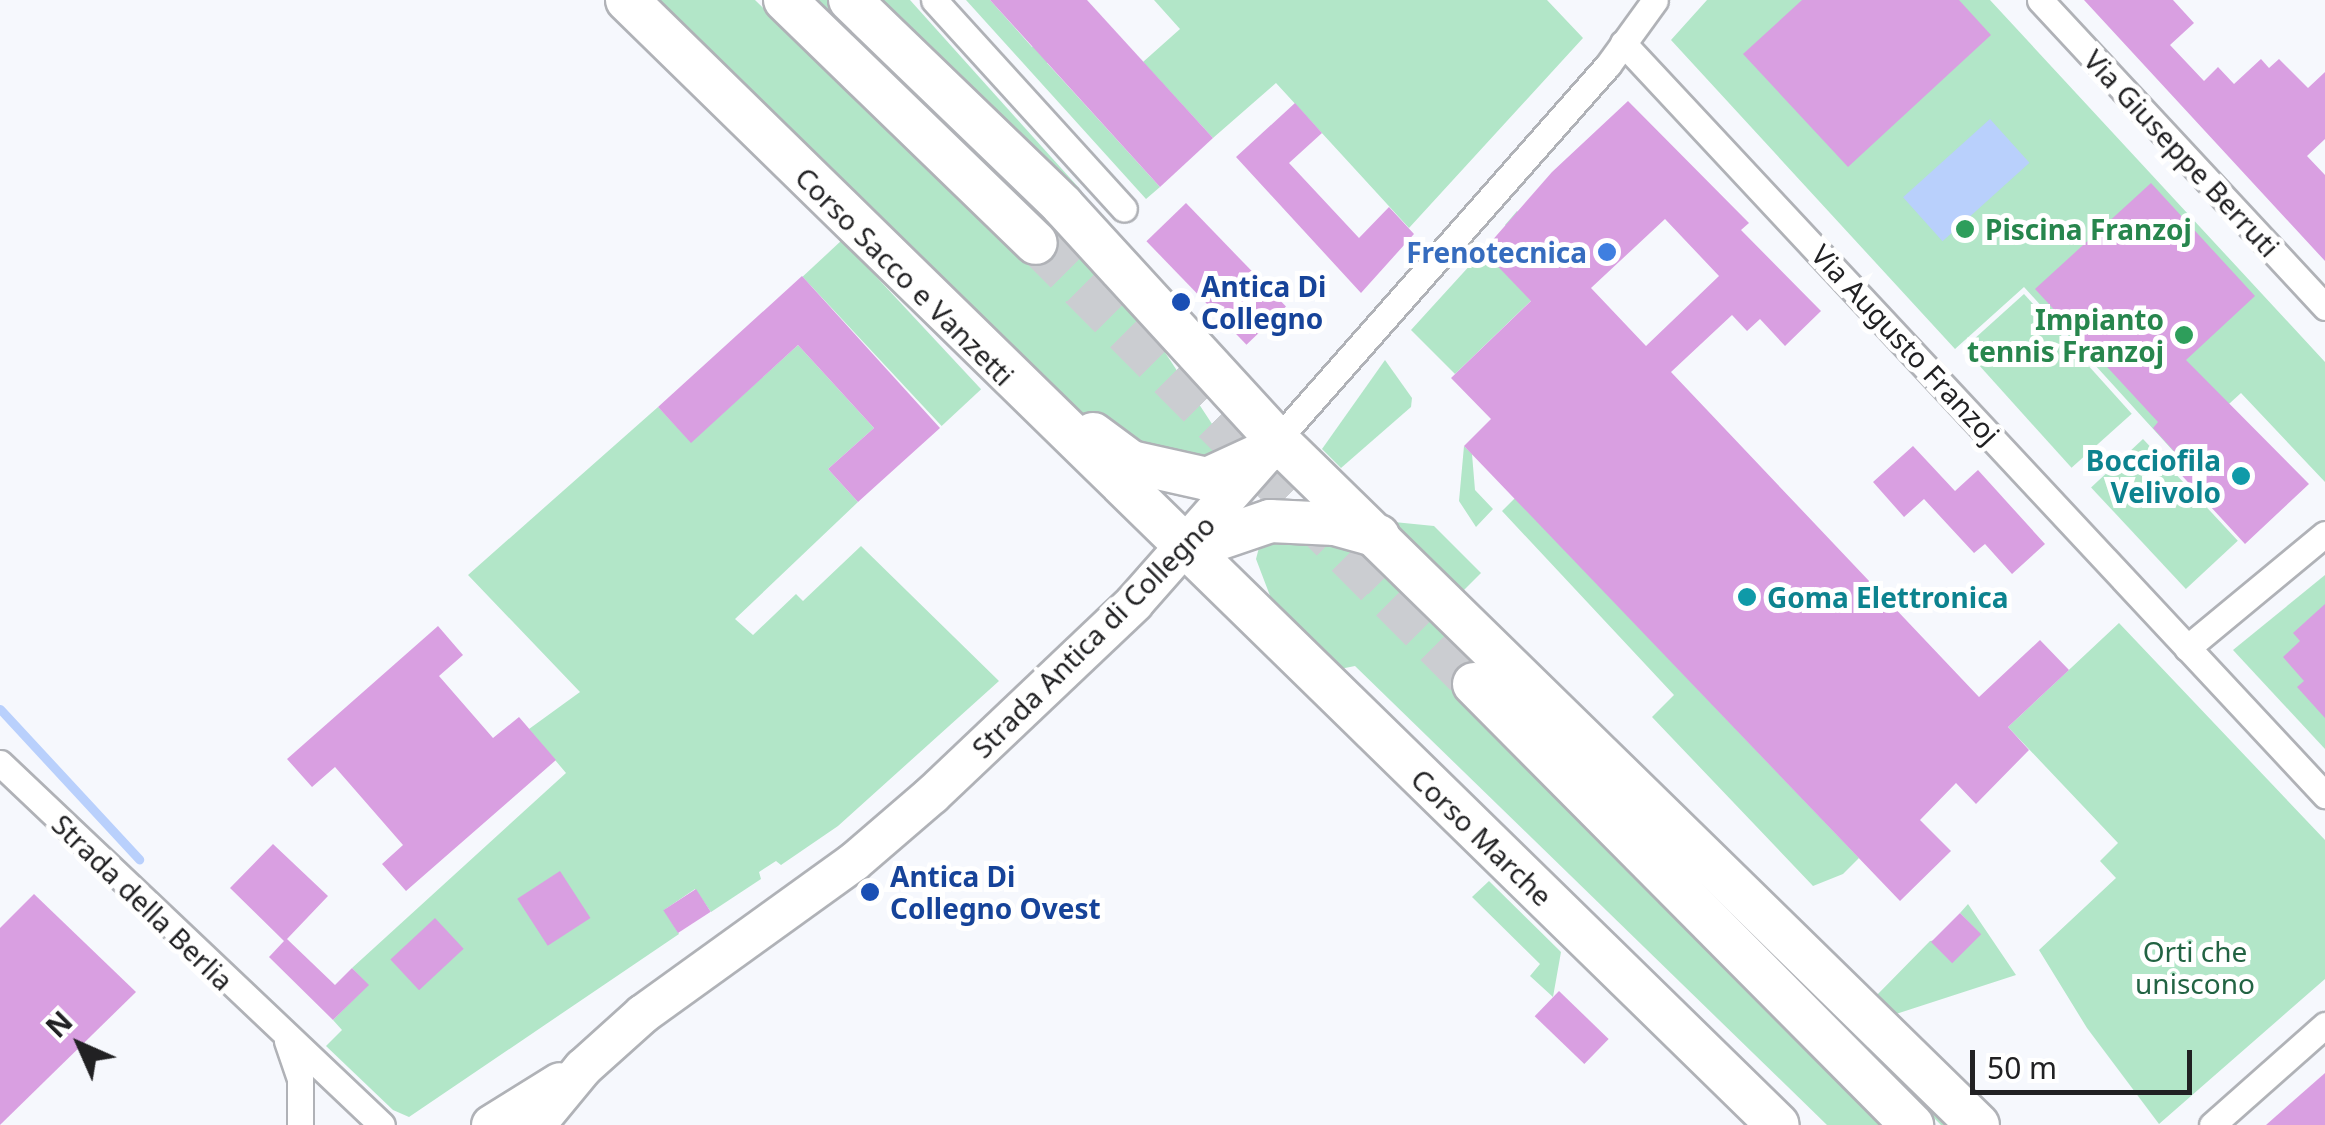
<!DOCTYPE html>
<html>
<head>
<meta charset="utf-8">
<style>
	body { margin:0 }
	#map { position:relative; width:2325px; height:1125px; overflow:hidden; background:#f6f8fd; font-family:"Noto Sans",sans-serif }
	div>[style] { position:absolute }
	.green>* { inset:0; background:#b2e6c8; transform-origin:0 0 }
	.water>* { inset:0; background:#b9d0fc; transform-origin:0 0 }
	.stream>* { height:9px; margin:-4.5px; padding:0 4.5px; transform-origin:4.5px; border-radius:4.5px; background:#b9d0fc }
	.building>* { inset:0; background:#d99fe1; transform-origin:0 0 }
	.primary-tunnel>* { height:42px; margin-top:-21px; transform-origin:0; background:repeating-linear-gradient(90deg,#cbcdd1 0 42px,transparent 0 63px) }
	.roads { filter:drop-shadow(2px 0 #b0b2b7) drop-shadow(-2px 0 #b0b2b7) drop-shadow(0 2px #b0b2b7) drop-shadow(0 -2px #b0b2b7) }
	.street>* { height:25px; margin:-12.5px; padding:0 12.5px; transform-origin:12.5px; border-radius:12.5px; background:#fff }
	.secondary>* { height:38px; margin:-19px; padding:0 19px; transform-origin:19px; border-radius:19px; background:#fff }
	.primary>* { height:42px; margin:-21px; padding:0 21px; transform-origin:21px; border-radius:21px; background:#fff }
	.dots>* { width:28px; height:28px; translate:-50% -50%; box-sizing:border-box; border:5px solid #fff; border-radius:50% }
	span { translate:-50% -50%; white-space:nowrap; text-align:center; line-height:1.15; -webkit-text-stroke:10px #fff; paint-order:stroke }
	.street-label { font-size:28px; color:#212123 }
	.leisure-label { font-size:28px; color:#27864d; font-weight:700 }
	.left { translate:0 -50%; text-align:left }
	.right { translate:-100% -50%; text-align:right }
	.shop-label { font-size:28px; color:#366cbe; font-weight:700 }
	.transit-label { font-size:28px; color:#164399; font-weight:700 }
	.culture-label { font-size:28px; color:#0d838f; font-weight:700 }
	.park-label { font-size:28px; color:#226343 }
	.north { position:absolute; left:30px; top:995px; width:100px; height:100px; -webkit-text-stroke:8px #fff; paint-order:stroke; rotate:315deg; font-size:28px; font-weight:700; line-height:40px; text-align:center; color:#212123 }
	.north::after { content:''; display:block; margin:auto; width:35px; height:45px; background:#212123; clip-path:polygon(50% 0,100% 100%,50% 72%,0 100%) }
	.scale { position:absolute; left:1970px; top:1050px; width:222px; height:45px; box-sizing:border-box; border:5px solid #212123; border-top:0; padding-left:12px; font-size:30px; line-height:35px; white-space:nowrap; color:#212123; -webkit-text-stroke:8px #fff; paint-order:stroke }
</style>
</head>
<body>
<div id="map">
	<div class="green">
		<i style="clip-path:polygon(657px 0,755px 0,1023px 257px,1052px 226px,817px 0,829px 0,1051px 214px,1147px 325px,1216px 430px,1215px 454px,1207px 462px,1104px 437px)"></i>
		<i style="clip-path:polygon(874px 0,910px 0,1079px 188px,1073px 195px)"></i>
		<i style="clip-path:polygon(966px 0,990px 0,1032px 47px,1058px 24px,1047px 63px,1160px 187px,1146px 199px)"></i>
		<i style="clip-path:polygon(1154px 0,1547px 0,1583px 38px,1409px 228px,1276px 83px,1213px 138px,1143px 62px,1180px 29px)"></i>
		<i style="clip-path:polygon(1707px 0,1990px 0,2325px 362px,2325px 482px,2241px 393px,2175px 453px,2024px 287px,1955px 349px,1671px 40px)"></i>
		<i style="clip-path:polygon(1517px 211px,1569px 264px,1455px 374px,1411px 330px,1483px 251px,1502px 270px,1527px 247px,1505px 225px)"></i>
		<i style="left:842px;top:240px;width:204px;height:54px;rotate:47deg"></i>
		<i style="left:2024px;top:294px;width:161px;height:81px;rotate:48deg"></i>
		<i style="clip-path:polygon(798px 345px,874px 428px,828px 469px,858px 502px,735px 619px,753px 635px,796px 594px,803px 601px,861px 546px,999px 681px,838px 826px,781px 865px,776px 861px,759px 872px,761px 879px,711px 912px,695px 889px,664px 910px,679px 934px,409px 1117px,393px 1110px,326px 1046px,342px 1030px,333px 1020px,368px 985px,352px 968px,566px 773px,529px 729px,580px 692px,468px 575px,658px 407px,691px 442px)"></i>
		<i style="clip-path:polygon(1385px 360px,1412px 398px,1411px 407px,1341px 468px,1322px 449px)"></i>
		<i style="left:2143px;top:439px;width:139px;height:71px;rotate:47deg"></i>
		<i style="clip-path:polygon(1464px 446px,1472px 454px,1475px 490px,1493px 509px,1476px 527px,1459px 501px)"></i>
		<i style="clip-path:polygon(1515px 498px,1859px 858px,1843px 874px,1813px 886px,1652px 717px,1674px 695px,1502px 511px)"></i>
		<i style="clip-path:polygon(1394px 522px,1434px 526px,1481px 573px,1463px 591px)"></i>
		<i style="clip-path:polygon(1312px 529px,1377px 550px,1955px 1125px,1941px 1125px,1489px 670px,1460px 699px,1883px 1125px,1827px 1125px,1355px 666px,1330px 671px,1280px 622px,1256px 559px,1263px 532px)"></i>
		<i style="clip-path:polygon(2325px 575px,2325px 749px,2233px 650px)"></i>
		<i style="clip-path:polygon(2119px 623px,2325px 840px,2325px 979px,2159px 1124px,2087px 1028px,2039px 950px,2116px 878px,2100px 861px,2118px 843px,2008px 727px)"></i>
		<i style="clip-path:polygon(1489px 881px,1561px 952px,1553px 997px,1530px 976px,1540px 964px,1472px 897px)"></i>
		<i style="clip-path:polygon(1968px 904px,2016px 975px,1896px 1014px,1876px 996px,1930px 941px,1980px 934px,1960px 913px)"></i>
	</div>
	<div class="water">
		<i style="left:1990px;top:119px;width:59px;height:117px;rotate:48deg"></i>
	</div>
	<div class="stream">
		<i style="left:0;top:709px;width:205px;rotate:47.2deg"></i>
	</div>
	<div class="building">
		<i style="clip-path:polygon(990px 0,1087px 0,1213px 138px,1160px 187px)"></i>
		<i style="clip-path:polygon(1802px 0,1959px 0,1991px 35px,1848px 167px,1743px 54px)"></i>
		<i style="clip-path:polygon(2084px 0,2173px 0,2194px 23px,2170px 45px,2204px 81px,2218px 67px,2234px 84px,2261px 59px,2269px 68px,2279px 59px,2308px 88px,2325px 72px,2325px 139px,2307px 156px,2325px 175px,2325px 261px)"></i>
		<i style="clip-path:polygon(evenodd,1628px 101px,1749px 223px,1741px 230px,1821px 311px,1785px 346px,1760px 319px,1747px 331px,1732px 315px,1671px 372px,1979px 697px,2040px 640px,2069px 670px,2008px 727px,2029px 750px,1976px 804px,1956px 783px,1920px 820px,1951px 851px,1900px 901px,1464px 446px,1491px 419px,1451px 378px,1531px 301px,1483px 251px,1552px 172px,1628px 101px,1665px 219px,1719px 276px,1646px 346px,1591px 288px,1665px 219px)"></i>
		<i style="clip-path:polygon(1295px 103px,1322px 133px,1289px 163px,1359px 238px,1389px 207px,1414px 234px,1361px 293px,1236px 157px)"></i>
		<i style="clip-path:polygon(2151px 183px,2255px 296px,2186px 360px,2309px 484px,2245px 544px,2174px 467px,2182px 460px,2153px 428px,2158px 422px,2035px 289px)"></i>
		<i style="left:1186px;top:203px;width:144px;height:55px;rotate:46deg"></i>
		<i style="clip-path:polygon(802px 276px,940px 428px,858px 502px,828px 469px,874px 428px,798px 345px,691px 443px,658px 407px)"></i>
		<i style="clip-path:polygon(1913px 446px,1955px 491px,1978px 470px,2045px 544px,2012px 574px,1985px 544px,1974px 553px,1924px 499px,1904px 517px,1873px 482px)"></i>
		<i style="clip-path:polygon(2325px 604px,2325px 718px,2297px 687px,2304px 681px,2283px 657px,2300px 641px,2293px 633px)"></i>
		<i style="clip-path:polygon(438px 626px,463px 655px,439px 676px,493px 738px,519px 717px,556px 760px,406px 891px,382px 864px,403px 845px,335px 767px,312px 787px,287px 759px)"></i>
		<i style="clip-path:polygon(273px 844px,328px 896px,287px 939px,335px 985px,352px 968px,369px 985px,333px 1020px,269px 957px,284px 941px,230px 888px)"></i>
		<i style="left:560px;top:871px;width:56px;height:51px;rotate:57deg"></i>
		<i style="left:696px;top:889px;width:27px;height:39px;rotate:57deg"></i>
		<i style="clip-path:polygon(34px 894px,136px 992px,0 1125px,0 928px)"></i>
		<i style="left:1960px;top:913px;width:30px;height:41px;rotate:45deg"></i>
		<i style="left:435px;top:918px;width:42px;height:61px;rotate:47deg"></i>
		<i style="left:1559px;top:991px;width:69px;height:35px;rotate:44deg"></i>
		<i style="clip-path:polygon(2325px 1073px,2325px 1125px,2266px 1125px)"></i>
	</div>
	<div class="primary-tunnel">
		<i style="left:1036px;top:243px;width:622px;rotate:45.2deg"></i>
	</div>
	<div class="roads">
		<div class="street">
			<i style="left:934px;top:0;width:282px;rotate:47.7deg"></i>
			<i style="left:2040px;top:0;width:419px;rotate:47.1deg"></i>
			<i style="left:1623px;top:43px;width:1029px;rotate:46.97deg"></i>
			<i style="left:1277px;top:440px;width:500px;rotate:-48.57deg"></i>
			<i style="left:1608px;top:65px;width:80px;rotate:-54.1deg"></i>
			<i style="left:2187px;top:648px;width:179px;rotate:-39.6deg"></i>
			<i style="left:0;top:763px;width:526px;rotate:43.46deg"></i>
			<i style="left:287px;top:1041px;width:39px;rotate:71deg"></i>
			<i style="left:300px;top:1078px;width:47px;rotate:90deg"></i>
			<i style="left:2212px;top:1125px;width:151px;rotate:-41.5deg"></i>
		</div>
		<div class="secondary">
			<i style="left:491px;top:1125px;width:81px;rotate:-31.9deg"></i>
			<i style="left:536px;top:1125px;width:74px;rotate:-50.5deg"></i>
			<i style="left:583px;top:1068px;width:81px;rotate:-42deg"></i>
			<i style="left:643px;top:1014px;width:260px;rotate:-35.8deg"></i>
			<i style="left:854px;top:862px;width:103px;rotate:-40.7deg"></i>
			<i style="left:932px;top:795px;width:279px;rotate:-43.5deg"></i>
			<i style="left:1134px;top:603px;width:201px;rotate:-48.6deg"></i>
		</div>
		<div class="primary">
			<i style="left:627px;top:0;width:1609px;rotate:44.35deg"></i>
			<i style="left:785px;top:0;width:349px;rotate:44.1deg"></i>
			<i style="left:850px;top:0;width:295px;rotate:44deg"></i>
			<i style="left:1062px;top:205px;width:319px;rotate:47.5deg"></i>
			<i style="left:1277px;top:440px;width:980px;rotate:44.34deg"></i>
			<i style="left:1093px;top:434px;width:47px;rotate:36.4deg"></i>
			<i style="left:1131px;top:462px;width:78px;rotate:12.6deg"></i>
			<i style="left:1207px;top:479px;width:67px;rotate:-24.7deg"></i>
			<i style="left:1185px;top:550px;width:90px;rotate:-18.8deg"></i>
			<i style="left:1270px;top:521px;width:65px;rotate:2.6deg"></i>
			<i style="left:1335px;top:524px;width:45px;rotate:15.6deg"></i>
			<i style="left:1474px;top:684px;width:622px;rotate:45.2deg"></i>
		</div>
	</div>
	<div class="dots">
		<i style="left:1965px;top:229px;background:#2e9e5b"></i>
		<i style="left:1607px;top:252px;background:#3f7fe0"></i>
		<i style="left:1181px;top:302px;background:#1a4fb4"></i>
		<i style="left:2184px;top:335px;background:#2e9e5b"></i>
		<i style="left:2241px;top:476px;background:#0f9aa8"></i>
		<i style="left:1747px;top:597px;background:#0f9aa8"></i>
		<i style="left:870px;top:892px;background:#1a4fb4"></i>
	</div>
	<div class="street-label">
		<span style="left:2182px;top:153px;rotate:47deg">Via Giuseppe Berruti</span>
		<span style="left:905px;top:276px;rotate:45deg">Corso Sacco e Vanzetti</span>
		<span style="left:1906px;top:344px;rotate:47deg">Via Augusto Franzoj</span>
		<span style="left:1093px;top:636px;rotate:-45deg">Strada Antica di Collegno</span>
		<span style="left:1482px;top:837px;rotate:44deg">Corso Marche</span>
		<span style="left:143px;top:902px;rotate:44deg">Strada della Berlia</span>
	</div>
	<div class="leisure-label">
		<span class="left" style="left:1985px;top:229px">Piscina Franzoj</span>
		<span class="right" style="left:2164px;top:335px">Impianto<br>tennis Franzoj</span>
	</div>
	<div class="shop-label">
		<span class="right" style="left:1587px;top:252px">Frenotecnica</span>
	</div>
	<div class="transit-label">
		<span class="left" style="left:1201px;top:302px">Antica Di<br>Collegno</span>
		<span class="left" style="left:890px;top:892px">Antica Di<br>Collegno Ovest</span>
	</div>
	<div class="culture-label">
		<span class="right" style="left:2221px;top:476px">Bocciofila<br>Velivolo</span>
		<span class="left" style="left:1767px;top:597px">Goma Elettronica</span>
	</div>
	<div class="park-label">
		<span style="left:2195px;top:967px">Orti che<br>uniscono</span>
	</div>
	<div class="north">N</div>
	<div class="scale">50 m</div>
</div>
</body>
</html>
